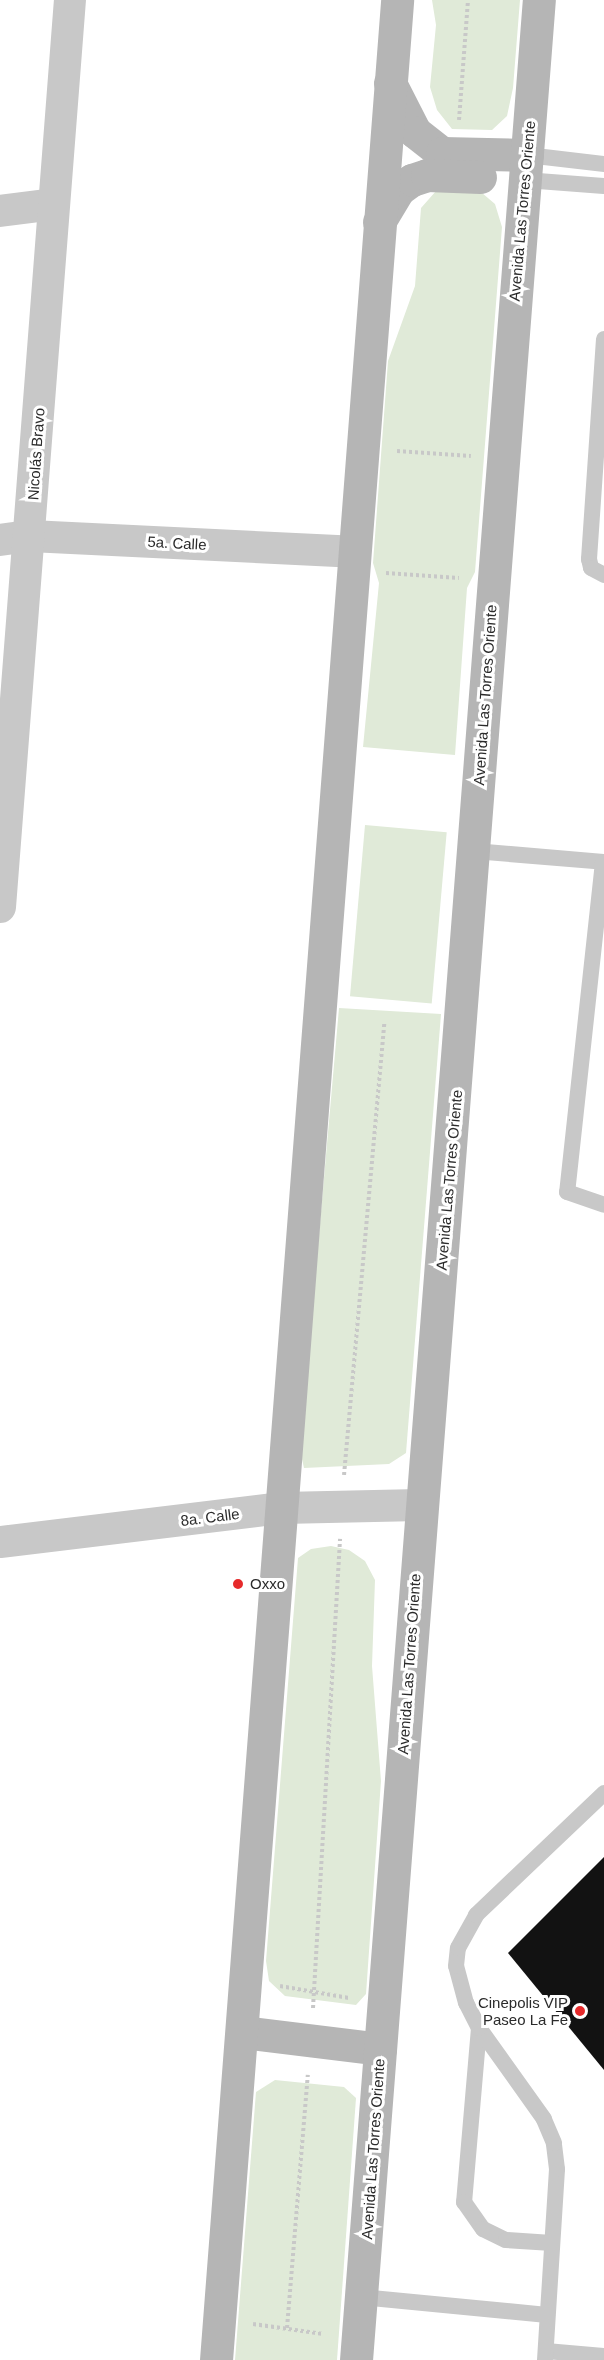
<!DOCTYPE html>
<html>
<head>
<meta charset="utf-8">
<style>
	body { margin:0 }
	#map { position:relative; width:604px; height:2360px; overflow:hidden; background:#fff; font-family:Helvetica,sans-serif }
	div>[style] { position:absolute }
	.green>* { inset:0; background:#e0ead8; transform-origin:0 0 }
	.building>* { inset:0; background:#121212 }
	.path>* { height:4px; margin-top:-2px; transform-origin:0; background:repeating-linear-gradient(90deg,#c8c8c8 0 3px,transparent 0 6px) }
	.lane>* { height:16px; margin:-8px; padding:0 8px; transform-origin:8px; border-radius:8px; background:#c8c8c8 }
	.street>* { height:32px; margin:-16px; padding:0 16px; transform-origin:16px; border-radius:16px; background:#c8c8c8 }
	.secondary>* { height:33px; margin:-16.5px; padding:0 16.5px; transform-origin:16.5px; border-radius:16.5px; background:#b5b5b5 }
	.dots>* { width:16px; height:16px; translate:-50% -50%; box-sizing:border-box; border:3px solid #fff; border-radius:50% }
	span { translate:-50% -50%; white-space:nowrap; text-align:center; line-height:1.15; -webkit-text-stroke:6px #fff; paint-order:stroke }
	.street-label { font-size:15px; color:#2b2b2b }
	.poi-label { font-size:15px; color:#2b2b2b }
	.left { translate:0 -50%; text-align:left }
	.right { translate:-100% -50%; text-align:right }
</style>
</head>
<body>
<div id="map">
	<div class="green">
		<i style="clip-path:polygon(432px 0,520px 0,513px 88px,507px 116px,492px 130px,452px 129px,437px 110px,430px 87px,436px 25px)"></i>
		<i style="clip-path:polygon(475px 187px,495px 204px,502px 227px,475px 572px,467px 588px,455px 755px,363px 747px,379px 583px,373px 563px,388px 361px,415px 286px,421px 208px,436px 191px)"></i>
		<i style="left:365px;top:825px;width:82px;height:172px;rotate:5deg"></i>
		<i style="clip-path:polygon(339px 1008px,441px 1014px,406px 1453px,389px 1464px,304px 1468px,300px 1450px)"></i>
		<i style="clip-path:polygon(331px 1546px,349px 1550px,365px 1561px,375px 1580px,372px 1666px,381px 1781px,366px 1994px,356px 2005px,285px 1996px,269px 1981px,266px 1961px,298px 1558px,311px 1549px)"></i>
		<i style="clip-path:polygon(275px 2080px,344px 2087px,356px 2098px,337px 2360px,235px 2360px,256px 2092px)"></i>
	</div>
	<div class="building">
		<i style="clip-path:polygon(604px 1857px,604px 2070px,508px 1953px)"></i>
	</div>
	<div class="path">
		<i style="left:459px;top:120px;width:120px;rotate:-85.7deg"></i>
		<i style="left:397px;top:451px;width:74px;rotate:3.9deg"></i>
		<i style="left:386px;top:573px;width:73px;rotate:3.9deg"></i>
		<i style="left:344px;top:1475px;width:453px;rotate:-84.9deg"></i>
		<i style="left:280px;top:1986px;width:70px;rotate:9.9deg"></i>
		<i style="left:313px;top:2008px;width:470px;rotate:-86.7deg"></i>
		<i style="left:253px;top:2324px;width:71px;rotate:8.1deg"></i>
		<i style="left:287px;top:2328px;width:254px;rotate:-85.3deg"></i>
	</div>
	<div class="lane">
		<i style="left:527px;top:155px;width:78px;rotate:6.7deg"></i>
		<i style="left:525px;top:180px;width:79px;rotate:4.3deg"></i>
		<i style="left:604px;top:339px;width:221px;rotate:93.9deg"></i>
		<i style="left:589px;top:559px;width:9px;rotate:77deg"></i>
		<i style="left:591px;top:568px;width:15px;rotate:28deg"></i>
		<i style="left:474px;top:851px;width:130px;rotate:4.8deg"></i>
		<i style="left:603px;top:862px;width:332px;rotate:96.2deg"></i>
		<i style="left:567px;top:1192px;width:39px;rotate:19deg"></i>
		<i style="left:479px;top:2028px;width:175px;rotate:94.9deg"></i>
		<i style="left:464px;top:2202px;width:33px;rotate:55deg"></i>
		<i style="left:483px;top:2229px;width:25px;rotate:26deg"></i>
		<i style="left:506px;top:2240px;width:46px;rotate:3.7deg"></i>
		<i style="left:361px;top:2297px;width:187px;rotate:5.5deg"></i>
		<i style="left:546px;top:2351px;width:58px;rotate:4.9deg"></i>
		<i style="left:545px;top:2360px;width:191px;rotate:-86.4deg"></i>
		<i style="left:557px;top:2169px;width:26px;rotate:-97deg"></i>
		<i style="left:554px;top:2143px;width:26px;rotate:-113deg"></i>
		<i style="left:544px;top:2119px;width:112px;rotate:-125.5deg"></i>
		<i style="left:479px;top:2028px;width:28px;rotate:-117deg"></i>
		<i style="left:466px;top:2003px;width:38px;rotate:-105deg"></i>
		<i style="left:456px;top:1966px;width:18px;rotate:-84deg"></i>
		<i style="left:458px;top:1948px;width:38px;rotate:-61deg"></i>
		<i style="left:476px;top:1915px;width:177px;rotate:-43.6deg"></i>
	</div>
	<div class="street">
		<i style="left:0;top:211px;width:54px;rotate:-7.4deg"></i>
		<i style="left:0;top:540px;width:30px;rotate:-8deg"></i>
		<i style="left:30px;top:536px;width:323px;rotate:2.8deg"></i>
		<i style="left:0;top:907px;width:910px;rotate:-85.59deg"></i>
		<i style="left:0;top:1542px;width:284px;rotate:-6.9deg"></i>
		<i style="left:282px;top:1508px;width:138px;rotate:-1.2deg"></i>
	</div>
	<div class="secondary">
		<i style="left:390px;top:83px;width:55px;rotate:63deg"></i>
		<i style="left:415px;top:132px;width:34px;rotate:38deg"></i>
		<i style="left:442px;top:153px;width:85px;rotate:1.3deg"></i>
		<i style="left:379px;top:222px;width:37px;rotate:-59deg"></i>
		<i style="left:398px;top:190px;width:17px;rotate:-36deg"></i>
		<i style="left:412px;top:180px;width:16px;rotate:-18deg"></i>
		<i style="left:427px;top:175px;width:53px;rotate:2.2deg"></i>
		<i style="left:242px;top:2032px;width:139px;rotate:7deg"></i>
		<i style="left:216px;top:2360px;width:2367px;rotate:-85.61deg"></i>
		<i style="left:356px;top:2360px;width:2367px;rotate:-85.57deg"></i>
	</div>
	<div class="dots">
		<i style="left:238px;top:1584px;background:#e62a2b"></i>
		<i style="left:580px;top:2011px;background:#e62a2b"></i>
	</div>
	<div class="street-label">
		<span style="left:522px;top:211px;rotate:-85deg">Avenida Las Torres Oriente</span>
		<span style="left:36px;top:454px;rotate:-86deg">Nicolás Bravo</span>
		<span style="left:177px;top:543px;rotate:3deg">5a. Calle</span>
		<span style="left:485px;top:695px;rotate:-86deg">Avenida Las Torres Oriente</span>
		<span style="left:449px;top:1180px;rotate:-85deg">Avenida Las Torres Oriente</span>
		<span style="left:210px;top:1517px;rotate:-7deg">8a. Calle</span>
		<span style="left:409px;top:1664px;rotate:-86deg">Avenida Las Torres Oriente</span>
		<span style="left:373px;top:2149px;rotate:-86deg">Avenida Las Torres Oriente</span>
	</div>
	<div class="poi-label">
		<span class="left" style="left:250px;top:1584px">Oxxo</span>
		<span class="right" style="left:568px;top:2011px">Cinepolis VIP<br>Paseo La Fe</span>
	</div>
</div>
</body>
</html>
